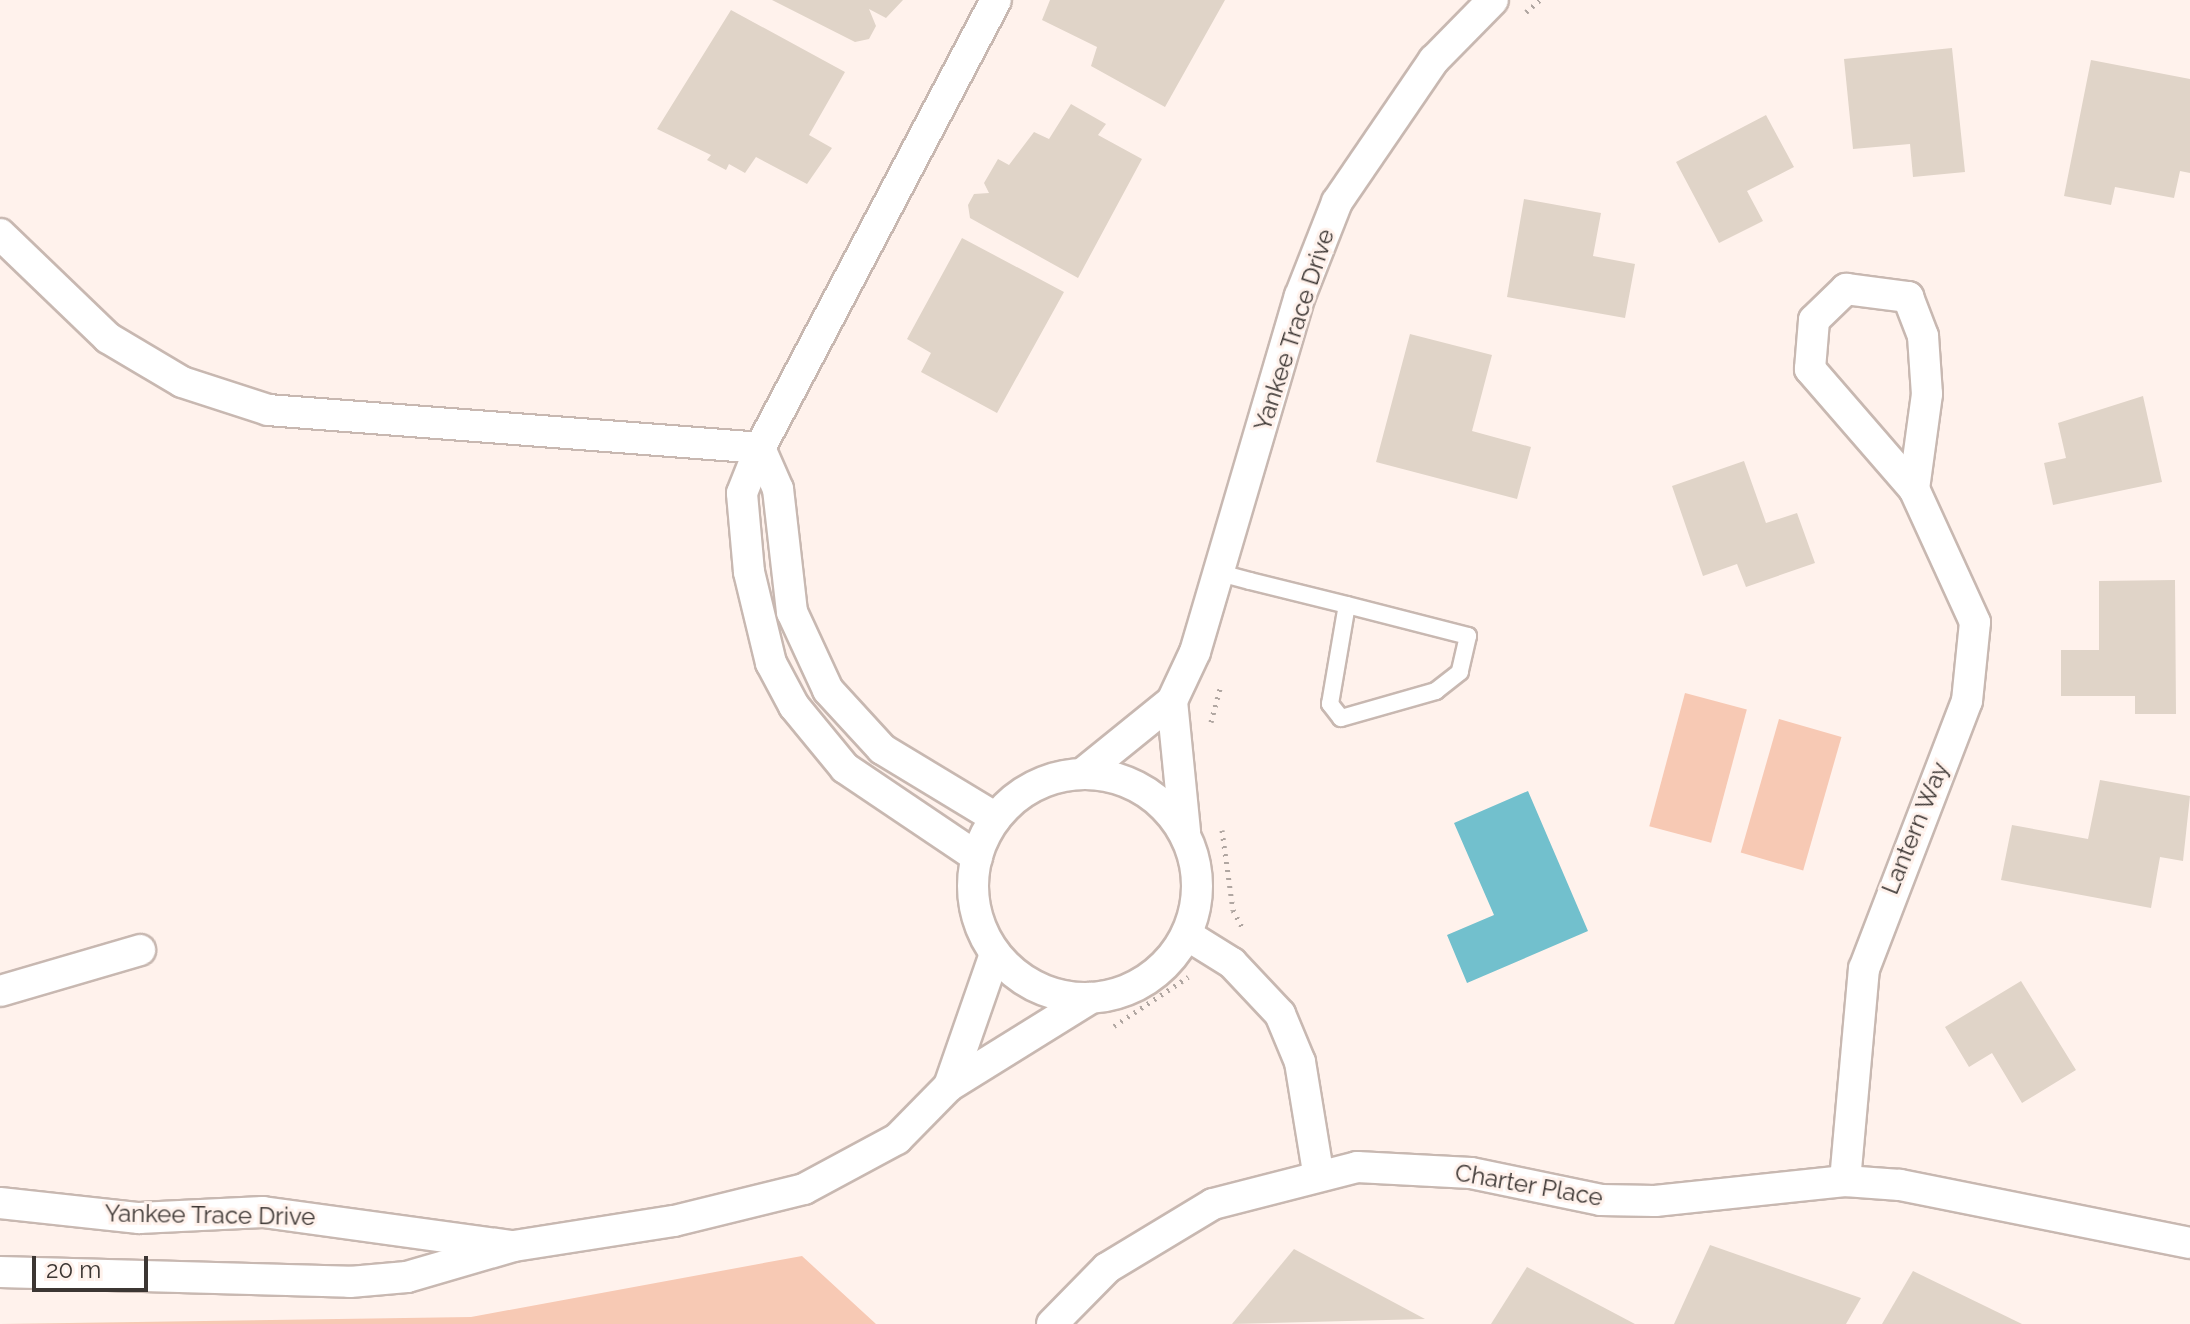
<!DOCTYPE html>
<html>
<head>
<meta charset="utf-8">
<style>
	body { margin:0 }
	#map { position:relative; width:2190px; height:1324px; overflow:hidden; background:#fff2ec; font-family:Raleway,sans-serif }
	div>[style] { position:absolute }
	.green>* { inset:0; background:#f7c9b4; transform-origin:0 0 }
	.water>* { inset:0; background:#72c0cd }
	.building>* { inset:0; background:#e0d4c8 }
	.path>* { height:5px; margin-top:-2.5px; transform-origin:0; background:repeating-linear-gradient(90deg,#b0a6a1 0 2px,transparent 0 8px) }
	.roads { filter:drop-shadow(2px 0 #c8b8b1) drop-shadow(-2px 0 #c8b8b1) drop-shadow(0 2px #c8b8b1) drop-shadow(0 -2px #c8b8b1) }
	.service>* { height:16px; margin:-8px; padding:0 8px; transform-origin:8px; border-radius:8px; background:#fff }
	.minor>* { height:30px; margin:-15px; padding:0 15px; transform-origin:15px; border-radius:15px; background:#fff }
	.minor>.ring { margin:-15px; padding:0; box-sizing:content-box; background:none; border:30px solid #fff; border-radius:50% }
	span { translate:-50% -50%; white-space:nowrap; text-align:center; line-height:1.15; -webkit-text-stroke:6px #fff2ec; paint-order:stroke }
	.street-label { font-size:24px; color:#3c3633 }
	.scale { position:absolute; left:32px; top:1256px; width:116px; height:36px; box-sizing:border-box; border:4px solid #3c3633; border-top:0; padding-left:10px; font-size:24px; line-height:28px; white-space:nowrap; color:#3c3633; -webkit-text-stroke:6px #fff2ec; paint-order:stroke }
</style>
</head>
<body>
<div id="map">
	<div class="green">
		<i style="left:1685px;top:693px;width:64px;height:138px;rotate:15deg"></i>
		<i style="left:1779px;top:719px;width:65px;height:139px;rotate:16deg"></i>
		<i style="clip-path:polygon(802px 1256px,876px 1324px,0 1324px,471px 1317px)"></i>
	</div>
	<div class="water">
		<i style="clip-path:polygon(1528px 791px,1588px 931px,1467px 983px,1447px 935px,1494px 915px,1454px 823px)"></i>
	</div>
	<div class="building">
		<i style="clip-path:polygon(772px 0,903px 0,886px 18px,869px 9px,876px 26px,869px 39px,855px 42px)"></i>
		<i style="clip-path:polygon(1050px 0,1225px 0,1165px 107px,1091px 66px,1097px 47px,1042px 20px)"></i>
		<i style="clip-path:polygon(731px 10px,845px 72px,809px 135px,832px 148px,807px 184px,756px 157px,745px 173px,729px 164px,726px 170px,707px 160px,711px 155px,657px 129px)"></i>
		<i style="clip-path:polygon(1952px 48px,1965px 172px,1913px 177px,1910px 144px,1853px 149px,1844px 59px)"></i>
		<i style="clip-path:polygon(2091px 60px,2190px 79px,2190px 173px,2180px 171px,2174px 198px,2115px 187px,2111px 205px,2064px 196px)"></i>
		<i style="clip-path:polygon(1071px 104px,1106px 124px,1098px 135px,1142px 159px,1078px 278px,970px 218px,968px 205px,974px 194px,989px 193px,984px 183px,998px 159px,1009px 165px,1034px 132px,1049px 139px)"></i>
		<i style="clip-path:polygon(1766px 115px,1794px 167px,1747px 191px,1763px 221px,1719px 243px,1676px 162px)"></i>
		<i style="clip-path:polygon(1524px 199px,1601px 213px,1593px 256px,1635px 264px,1625px 318px,1507px 297px)"></i>
		<i style="clip-path:polygon(962px 238px,1064px 292px,997px 413px,921px 372px,931px 353px,907px 339px)"></i>
		<i style="clip-path:polygon(1410px 334px,1492px 355px,1472px 431px,1531px 447px,1517px 499px,1376px 462px)"></i>
		<i style="clip-path:polygon(2143px 396px,2162px 482px,2053px 505px,2044px 463px,2066px 458px,2058px 423px)"></i>
		<i style="clip-path:polygon(1744px 461px,1766px 523px,1797px 513px,1815px 563px,1746px 587px,1737px 564px,1703px 576px,1672px 486px)"></i>
		<i style="clip-path:polygon(2175px 580px,2176px 714px,2135px 714px,2135px 696px,2061px 696px,2061px 650px,2099px 650px,2099px 581px)"></i>
		<i style="clip-path:polygon(2100px 780px,2190px 796px,2183px 861px,2160px 857px,2151px 908px,2001px 880px,2012px 825px,2088px 839px)"></i>
		<i style="clip-path:polygon(2021px 981px,2076px 1070px,2022px 1103px,1992px 1053px,1969px 1067px,1945px 1027px)"></i>
		<i style="clip-path:polygon(1710px 1245px,1861px 1298px,1846px 1324px,1674px 1324px)"></i>
		<i style="clip-path:polygon(1294px 1249px,1425px 1319px,1232px 1324px)"></i>
		<i style="clip-path:polygon(1527px 1267px,1635px 1324px,1491px 1324px)"></i>
		<i style="clip-path:polygon(1913px 1271px,2022px 1324px,1882px 1324px)"></i>
	</div>
	<div class="path">
		<i style="left:1526px;top:12px;width:18px;rotate:-41deg"></i>
		<i style="left:1211px;top:722px;width:38px;rotate:-75deg"></i>
		<i style="left:1222px;top:830px;width:81px;rotate:82.2deg"></i>
		<i style="left:1233px;top:910px;width:19px;rotate:62deg"></i>
		<i style="left:1114px;top:1026px;width:89px;rotate:-33.5deg"></i>
	</div>
	<div class="roads">
		<div class="service">
			<i style="left:1220px;top:573px;width:31px;rotate:15deg"></i>
			<i style="left:1250px;top:581px;width:100px;rotate:13.9deg"></i>
			<i style="left:1347px;top:605px;width:125px;rotate:14.4deg"></i>
			<i style="left:1468px;top:636px;width:37px;rotate:103deg"></i>
			<i style="left:1460px;top:672px;width:31px;rotate:142deg"></i>
			<i style="left:1436px;top:691px;width:99px;rotate:164.1deg"></i>
			<i style="left:1341px;top:718px;width:18px;rotate:-128deg"></i>
			<i style="left:1330px;top:704px;width:100px;rotate:-80.3deg"></i>
		</div>
		<div class="minor">
			<i style="left:0;top:234px;width:150px;rotate:43.9deg"></i>
			<i style="left:108px;top:338px;width:86px;rotate:30.7deg"></i>
			<i style="left:182px;top:382px;width:90px;rotate:18deg"></i>
			<i style="left:268px;top:410px;width:493px;rotate:4.4deg"></i>
			<i style="left:760px;top:448px;width:506px;rotate:-62.22deg"></i>
			<i style="left:1172px;top:701px;width:132px;rotate:84.3deg"></i>
			<i style="left:1082px;top:774px;width:116px;rotate:-39deg"></i>
			<i style="left:1172px;top:701px;width:54px;rotate:-64.9deg"></i>
			<i style="left:1195px;top:652px;width:371px;rotate:-73.6deg"></i>
			<i style="left:1300px;top:296px;width:101px;rotate:-68.5deg"></i>
			<i style="left:1337px;top:202px;width:172px;rotate:-55.7deg"></i>
			<i style="left:1434px;top:60px;width:84px;rotate:-45.5deg"></i>
			<i class="ring" style="left:973px;top:774px;width:194px;height:194px"></i>
			<i style="left:977px;top:857px;width:159px;rotate:-146deg"></i>
			<i style="left:845px;top:768px;width:80px;rotate:-129.4deg"></i>
			<i style="left:794px;top:706px;width:49px;rotate:-118.1deg"></i>
			<i style="left:771px;top:663px;width:94px;rotate:-103.6deg"></i>
			<i style="left:749px;top:572px;width:79px;rotate:-95.1deg"></i>
			<i style="left:742px;top:493px;width:48px;rotate:-68.2deg"></i>
			<i style="left:760px;top:448px;width:45px;rotate:66.3deg"></i>
			<i style="left:778px;top:489px;width:124px;rotate:83.5deg"></i>
			<i style="left:792px;top:612px;width:86px;rotate:65.2deg"></i>
			<i style="left:828px;top:690px;width:80px;rotate:47.5deg"></i>
			<i style="left:882px;top:749px;width:133px;rotate:31.2deg"></i>
			<i style="left:1187px;top:935px;width:53px;rotate:31.9deg"></i>
			<i style="left:1232px;top:963px;width:70px;rotate:46.7deg"></i>
			<i style="left:1280px;top:1014px;width:52px;rotate:67.4deg"></i>
			<i style="left:1300px;top:1062px;width:111px;rotate:80.7deg"></i>
			<i style="left:0;top:991px;width:146px;rotate:-16.3deg"></i>
			<i style="left:949px;top:1086px;width:140px;rotate:-70.8deg"></i>
			<i style="left:1845px;top:1181px;width:213px;rotate:-84.9deg"></i>
			<i style="left:1864px;top:969px;width:287px;rotate:-69deg"></i>
			<i style="left:1967px;top:701px;width:79px;rotate:-84.2deg"></i>
			<i style="left:1975px;top:622px;width:146px;rotate:-114.6deg"></i>
			<i style="left:1914px;top:489px;width:159px;rotate:-130.9deg"></i>
			<i style="left:1810px;top:369px;width:49px;rotate:-85.3deg"></i>
			<i style="left:1814px;top:320px;width:45px;rotate:-44.1deg"></i>
			<i style="left:1846px;top:289px;width:63px;rotate:7.4deg"></i>
			<i style="left:1908px;top:297px;width:42px;rotate:69deg"></i>
			<i style="left:1923px;top:336px;width:58px;rotate:86.1deg"></i>
			<i style="left:1927px;top:394px;width:96px;rotate:97.8deg"></i>
			<i style="left:0;top:1203px;width:140px;rotate:6.2deg"></i>
			<i style="left:139px;top:1218px;width:124px;rotate:-2.8deg"></i>
			<i style="left:263px;top:1212px;width:251px;rotate:7.8deg"></i>
			<i style="left:0;top:1272px;width:350px;rotate:1.6deg"></i>
			<i style="left:350px;top:1282px;width:57px;rotate:-5deg"></i>
			<i style="left:407px;top:1277px;width:111px;rotate:-16.2deg"></i>
			<i style="left:514px;top:1246px;width:162px;rotate:-8.9deg"></i>
			<i style="left:674px;top:1221px;width:134px;rotate:-13.8deg"></i>
			<i style="left:804px;top:1189px;width:106px;rotate:-28.3deg"></i>
			<i style="left:897px;top:1139px;width:74px;rotate:-45.5deg"></i>
			<i style="left:949px;top:1086px;width:167px;rotate:-31.8deg"></i>
			<i style="left:1052px;top:1324px;width:78px;rotate:-45.5deg"></i>
			<i style="left:1107px;top:1268px;width:124px;rotate:-31.1deg"></i>
			<i style="left:1213px;top:1204px;width:149px;rotate:-14.4deg"></i>
			<i style="left:1357px;top:1167px;width:114px;rotate:3deg"></i>
			<i style="left:1471px;top:1173px;width:133px;rotate:11.7deg"></i>
			<i style="left:1601px;top:1200px;width:54px;rotate:1.1deg"></i>
			<i style="left:1655px;top:1201px;width:191px;rotate:-6deg"></i>
			<i style="left:1845px;top:1181px;width:55px;rotate:4.2deg"></i>
			<i style="left:1900px;top:1185px;width:296px;rotate:11.3deg"></i>
		</div>
	</div>
	<div class="street-label">
		<span style="left:1294px;top:330px;rotate:-72deg">Yankee Trace Drive</span>
		<span style="left:1915px;top:828px;rotate:-68deg">Lantern Way</span>
		<span style="left:1529px;top:1185px;rotate:10deg">Charter Place</span>
		<span style="left:210px;top:1215px;rotate:1deg">Yankee Trace Drive</span>
	</div>
	<div class="scale">20 m</div>
</div>
</body>
</html>
